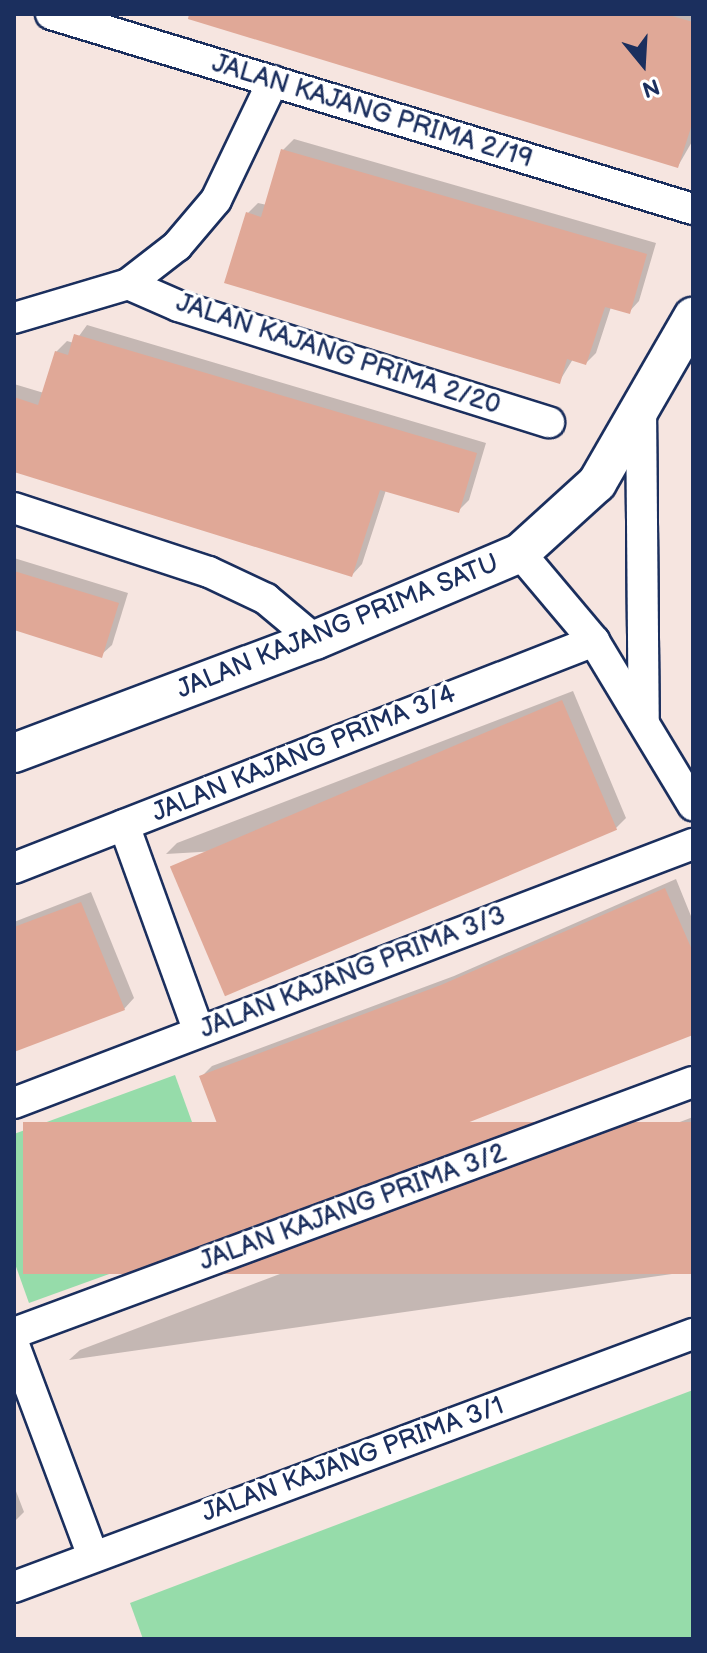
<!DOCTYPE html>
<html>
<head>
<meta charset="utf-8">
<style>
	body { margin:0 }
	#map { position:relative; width:707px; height:1653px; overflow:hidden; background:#f6e5e0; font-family:"Balsamiq Sans",sans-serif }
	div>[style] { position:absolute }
	.green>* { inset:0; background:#96dcaa }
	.shadow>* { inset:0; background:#0003 }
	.building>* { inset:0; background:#e0a897; transform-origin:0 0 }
	.roads { filter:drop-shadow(2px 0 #1b2f5e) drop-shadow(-2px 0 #1b2f5e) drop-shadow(0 2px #1b2f5e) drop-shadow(0 -2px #1b2f5e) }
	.minor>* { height:30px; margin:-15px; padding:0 15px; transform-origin:15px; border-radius:15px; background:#fff }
	.tertiary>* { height:38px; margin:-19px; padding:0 19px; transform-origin:19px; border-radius:19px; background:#fff }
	span { translate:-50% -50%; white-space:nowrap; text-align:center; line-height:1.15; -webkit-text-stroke:7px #fff; paint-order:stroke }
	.street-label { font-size:26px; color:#1b2f5e }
	.frame { position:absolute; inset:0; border:16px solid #1b2f5e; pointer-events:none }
	.north { position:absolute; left:603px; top:24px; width:80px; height:80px; -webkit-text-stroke:6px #fff; paint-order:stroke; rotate:162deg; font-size:22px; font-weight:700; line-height:32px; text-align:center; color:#1b2f5e }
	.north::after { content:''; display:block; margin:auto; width:28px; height:36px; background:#1b2f5e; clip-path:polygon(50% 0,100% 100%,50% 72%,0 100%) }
</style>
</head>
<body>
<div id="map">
	<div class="green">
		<i style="clip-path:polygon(175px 1075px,231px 1230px,29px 1303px,14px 1261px,14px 1134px)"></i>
		<i style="clip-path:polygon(693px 1390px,693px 1639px,143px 1639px,130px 1603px)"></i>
	</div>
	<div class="shadow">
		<i style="clip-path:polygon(183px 14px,693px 14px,693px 140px,678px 166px)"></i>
		<i style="clip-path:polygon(294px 139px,656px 243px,639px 301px,629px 312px,611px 307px,596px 353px,586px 363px,573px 359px,559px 382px,248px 213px,258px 203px,267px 205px,283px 150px)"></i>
		<i style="clip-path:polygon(87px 325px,486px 443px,469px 500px,458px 511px,386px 490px,362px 564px,352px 575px,14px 470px,14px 384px,44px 393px,56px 352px,67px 341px,74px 343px)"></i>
		<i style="clip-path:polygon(14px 558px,128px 593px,112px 645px,101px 655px,14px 628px)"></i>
		<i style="clip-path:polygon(573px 691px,626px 818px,616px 828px,166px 854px,177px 843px)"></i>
		<i style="clip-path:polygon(676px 879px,693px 921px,693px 1033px,201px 1077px,212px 1066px,454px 976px)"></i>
		<i style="clip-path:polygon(91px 892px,134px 998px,124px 1009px,14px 1050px,14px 922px)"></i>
		<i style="clip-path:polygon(693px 1117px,693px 1271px,69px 1360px,80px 1350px)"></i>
		<i style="clip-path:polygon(14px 1486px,24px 1512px,14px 1522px)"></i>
	</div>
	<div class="building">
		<i style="clip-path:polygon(189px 14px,665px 14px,693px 22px,693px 121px,678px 168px,188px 19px)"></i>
		<i style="clip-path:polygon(281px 149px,647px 254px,630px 314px,605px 307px,586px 365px,567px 359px,560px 384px,224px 283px,246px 212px,261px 217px)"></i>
		<i style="clip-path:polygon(74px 334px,477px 453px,459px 513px,380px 490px,352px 577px,14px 472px,14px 397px,38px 405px,55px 351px,68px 355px)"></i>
		<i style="clip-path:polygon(14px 571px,119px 603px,102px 658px,14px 630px)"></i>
		<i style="left:562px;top:700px;width:141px;height:426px;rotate:67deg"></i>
		<i style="clip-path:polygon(665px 888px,693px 952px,693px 1035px,249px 1208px,199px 1076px,441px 985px)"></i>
		<i style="clip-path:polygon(81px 902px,125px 1010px,14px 1052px,14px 927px)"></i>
		<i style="left:693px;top:1122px;width:152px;height:670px;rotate:90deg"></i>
	</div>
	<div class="roads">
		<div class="minor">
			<i style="left:51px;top:14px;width:671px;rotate:16.9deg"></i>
			<i style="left:128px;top:284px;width:55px;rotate:23.7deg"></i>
			<i style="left:178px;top:306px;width:389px;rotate:17.4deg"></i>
			<i style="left:14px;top:318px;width:119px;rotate:-16.6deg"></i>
			<i style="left:128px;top:284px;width:62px;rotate:-37.8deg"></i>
			<i style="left:177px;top:246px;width:60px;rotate:-49.7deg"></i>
			<i style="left:216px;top:200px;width:132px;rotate:-64.4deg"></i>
			<i style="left:641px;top:407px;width:314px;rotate:89.5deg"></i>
			<i style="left:14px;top:508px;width:205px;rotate:18.2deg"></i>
			<i style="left:209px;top:572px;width:63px;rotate:25.3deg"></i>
			<i style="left:266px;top:599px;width:64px;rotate:39.9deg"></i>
			<i style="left:520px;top:553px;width:115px;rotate:49.9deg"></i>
			<i style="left:594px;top:641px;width:192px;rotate:58.9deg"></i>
			<i style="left:124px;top:825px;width:220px;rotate:70.1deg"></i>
			<i style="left:14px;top:868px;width:623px;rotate:-21.37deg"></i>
			<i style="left:14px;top:1103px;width:727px;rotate:-20.88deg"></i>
			<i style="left:14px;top:1333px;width:724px;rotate:-20.29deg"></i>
			<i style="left:14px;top:1345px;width:225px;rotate:69.5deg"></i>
			<i style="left:14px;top:1587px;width:725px;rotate:-20.44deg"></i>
		</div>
		<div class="tertiary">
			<i style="left:14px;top:753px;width:322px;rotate:-20.6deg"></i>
			<i style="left:315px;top:640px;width:223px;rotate:-23deg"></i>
			<i style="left:520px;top:553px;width:104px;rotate:-42.3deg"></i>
			<i style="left:597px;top:483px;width:192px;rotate:-60deg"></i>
		</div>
	</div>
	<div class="street-label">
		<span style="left:372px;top:112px;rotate:17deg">JALAN KAJANG PRIMA 2/19</span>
		<span style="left:338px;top:355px;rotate:18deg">JALAN KAJANG PRIMA 2/20</span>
		<span style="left:338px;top:627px;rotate:-22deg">JALAN KAJANG PRIMA SATU</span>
		<span style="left:304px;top:754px;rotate:-22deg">JALAN KAJANG PRIMA 3/4</span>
		<span style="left:353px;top:973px;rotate:-21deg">JALAN KAJANG PRIMA 3/3</span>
		<span style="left:353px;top:1208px;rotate:-20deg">JALAN KAJANG PRIMA 3/2</span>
		<span style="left:353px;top:1460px;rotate:-20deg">JALAN KAJANG PRIMA 3/1</span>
	</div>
	<div class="frame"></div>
	<div class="north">N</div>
</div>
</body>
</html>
